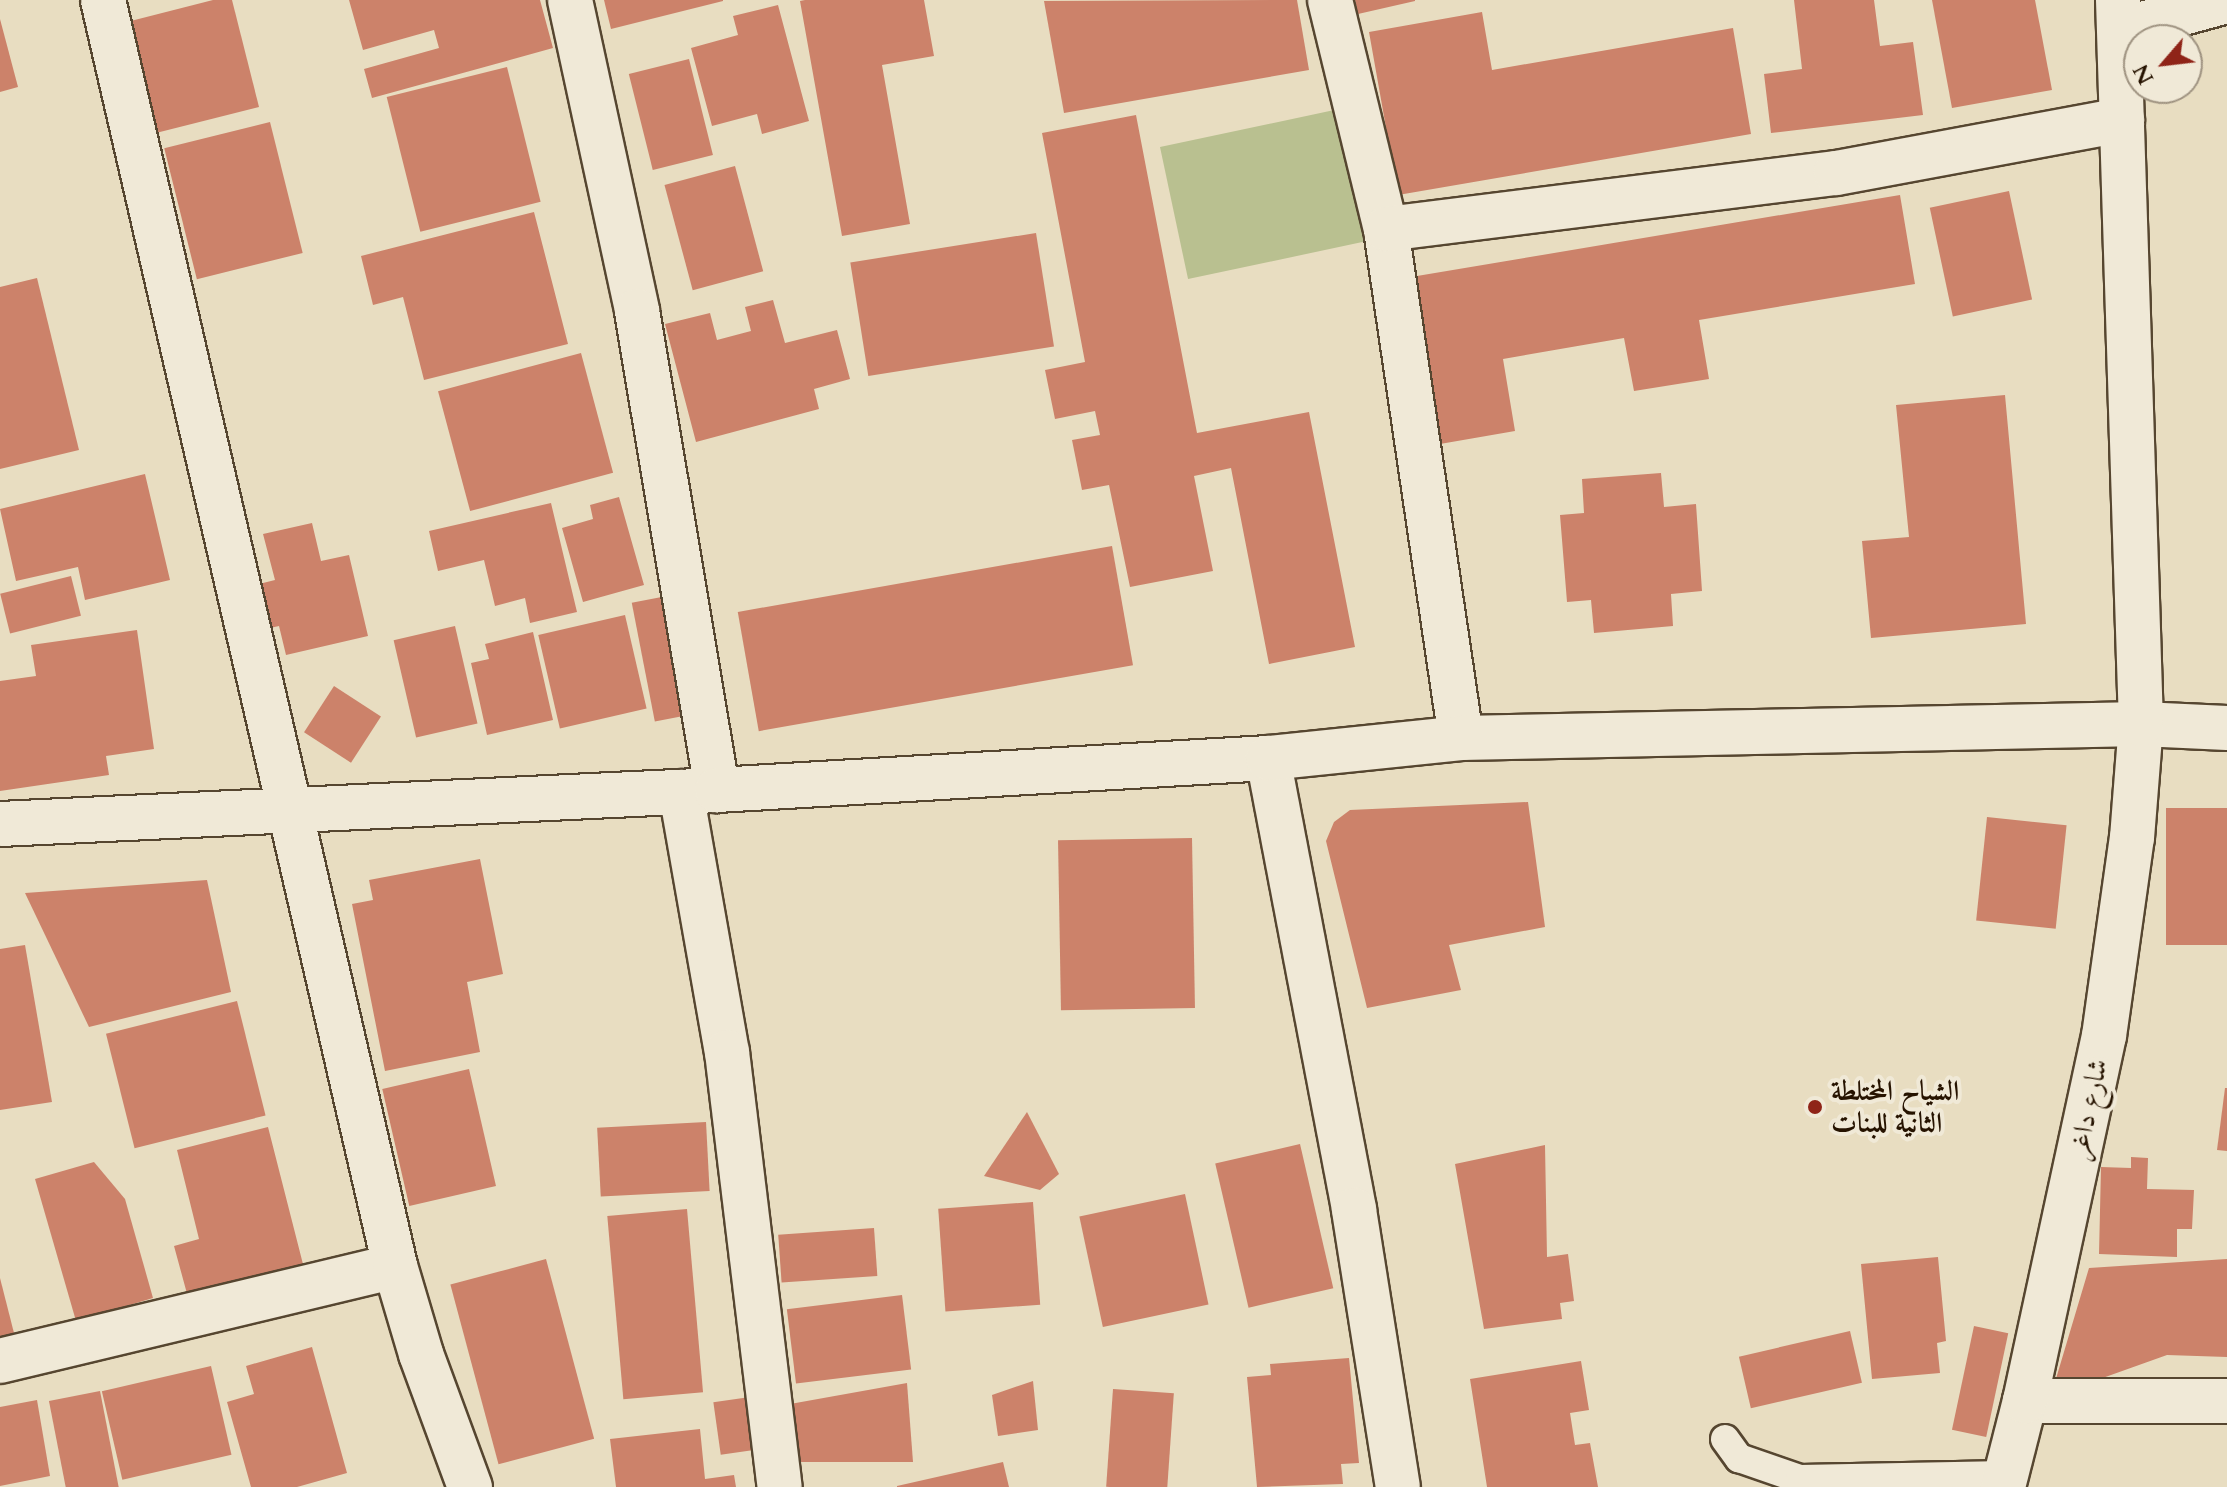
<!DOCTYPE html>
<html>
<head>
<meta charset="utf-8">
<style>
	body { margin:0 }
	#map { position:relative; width:2227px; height:1487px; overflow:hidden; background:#e8ddc1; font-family:Cardo,Amiri,serif }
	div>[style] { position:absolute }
	.green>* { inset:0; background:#b9c090; transform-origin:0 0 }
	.building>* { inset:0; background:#cc826a; transform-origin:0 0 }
	.roads { filter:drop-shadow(2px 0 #564630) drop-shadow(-2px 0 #564630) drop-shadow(0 2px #564630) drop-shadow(0 -2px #564630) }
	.service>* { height:28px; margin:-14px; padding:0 14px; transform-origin:14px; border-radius:14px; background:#f0e9d7 }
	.minor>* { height:44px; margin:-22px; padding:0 22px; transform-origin:22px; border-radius:22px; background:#f0e9d7 }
	.tertiary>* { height:44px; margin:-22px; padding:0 22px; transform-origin:22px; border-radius:22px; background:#f0e9d7 }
	.dots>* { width:22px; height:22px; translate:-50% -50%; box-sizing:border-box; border:4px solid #f0e9d7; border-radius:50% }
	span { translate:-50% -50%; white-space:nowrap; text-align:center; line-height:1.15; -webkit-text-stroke:8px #f0e9d7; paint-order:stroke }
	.poi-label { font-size:28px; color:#261300; font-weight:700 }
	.left { translate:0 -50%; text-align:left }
	.street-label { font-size:28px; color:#261300 }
	.north { position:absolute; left:2123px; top:24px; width:80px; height:80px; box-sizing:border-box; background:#f0e9d7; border:2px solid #9f9381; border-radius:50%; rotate:242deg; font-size:22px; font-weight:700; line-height:32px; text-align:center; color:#261300 }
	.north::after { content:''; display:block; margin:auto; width:28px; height:36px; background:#8f2418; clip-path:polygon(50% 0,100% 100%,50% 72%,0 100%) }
</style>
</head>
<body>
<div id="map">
	<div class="green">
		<i style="left:1339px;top:109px;width:135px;height:183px;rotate:78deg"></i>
	</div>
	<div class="building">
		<i style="clip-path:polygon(213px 0,232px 0,259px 107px,148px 135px,119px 24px)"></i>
		<i style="clip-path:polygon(349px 0,540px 0,553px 48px,372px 98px,364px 69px,439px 48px,434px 30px,363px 50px)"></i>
		<i style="clip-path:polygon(604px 0,723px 0,723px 1px,611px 29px)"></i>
		<i style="clip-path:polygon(805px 0,924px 0,934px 56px,882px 65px,910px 224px,842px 236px,800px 1px)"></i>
		<i style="clip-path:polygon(1297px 0,1309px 70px,1064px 113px,1044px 1px)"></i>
		<i style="clip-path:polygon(1355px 0,1415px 0,1415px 1px,1358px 14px)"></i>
		<i style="clip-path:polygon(1794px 0,1874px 0,1880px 46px,1913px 42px,1923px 115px,1771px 133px,1764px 74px,1802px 69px)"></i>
		<i style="clip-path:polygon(1932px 0,2035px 0,2052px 90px,1952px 108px)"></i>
		<i style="clip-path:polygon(778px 5px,809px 121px,762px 134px,757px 114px,712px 126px,691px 48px,738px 35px,733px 16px)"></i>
		<i style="clip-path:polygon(1482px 12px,1492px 70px,1733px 28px,1751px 134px,1398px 195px,1369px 32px)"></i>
		<i style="clip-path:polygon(0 19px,18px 87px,0 92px)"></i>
		<i style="left:689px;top:59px;width:99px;height:62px;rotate:76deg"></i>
		<i style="left:507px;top:67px;width:139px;height:124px;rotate:76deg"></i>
		<i style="clip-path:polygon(1136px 115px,1197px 433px,1309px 412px,1355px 647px,1269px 664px,1231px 468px,1194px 476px,1213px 571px,1130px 587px,1109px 485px,1082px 490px,1072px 440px,1100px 435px,1095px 411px,1055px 419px,1045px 370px,1085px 362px,1042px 133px)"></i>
		<i style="left:270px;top:122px;width:135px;height:109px;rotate:76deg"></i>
		<i style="left:735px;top:166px;width:109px;height:73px;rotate:75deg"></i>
		<i style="left:2009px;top:191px;width:111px;height:81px;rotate:78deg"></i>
		<i style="clip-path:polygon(1900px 195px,1915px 284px,1699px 320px,1709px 379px,1634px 391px,1624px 338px,1503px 359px,1515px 431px,1440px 444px,1411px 277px)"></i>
		<i style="clip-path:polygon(534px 212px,568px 344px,424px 380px,403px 297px,373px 305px,361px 256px)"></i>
		<i style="left:1036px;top:233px;width:115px;height:188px;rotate:81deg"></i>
		<i style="clip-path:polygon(37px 278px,79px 450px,0 469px,0 287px)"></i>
		<i style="clip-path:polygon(773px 300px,785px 343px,837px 330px,850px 379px,814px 389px,819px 409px,696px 442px,665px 324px,710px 313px,717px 340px,751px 331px,745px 307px)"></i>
		<i style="left:581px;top:353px;width:124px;height:148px;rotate:75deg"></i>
		<i style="clip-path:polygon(2005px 395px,2026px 624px,1871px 638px,1862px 541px,1909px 537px,1896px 405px)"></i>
		<i style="clip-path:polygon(1661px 473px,1664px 507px,1696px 504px,1702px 591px,1671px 594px,1673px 626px,1594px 633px,1591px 600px,1567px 602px,1560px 515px,1584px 513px,1582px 479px)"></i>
		<i style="clip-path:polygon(145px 474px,170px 580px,85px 600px,78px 567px,16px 581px,0 509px)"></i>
		<i style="clip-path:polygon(619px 497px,644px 585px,583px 602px,562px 528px,593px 519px,590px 505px)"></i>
		<i style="clip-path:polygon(551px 503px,577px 612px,530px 623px,525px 598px,495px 606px,484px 560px,438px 571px,429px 531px)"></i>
		<i style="clip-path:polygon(312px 523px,321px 561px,349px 555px,368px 636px,286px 655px,279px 626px,261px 630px,251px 586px,275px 580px,263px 534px)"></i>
		<i style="left:1112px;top:546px;width:121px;height:380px;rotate:80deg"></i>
		<i style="left:71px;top:576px;width:41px;height:73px;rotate:76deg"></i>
		<i style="left:672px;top:595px;width:121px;height:41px;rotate:79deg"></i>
		<i style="left:625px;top:615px;width:96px;height:89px;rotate:77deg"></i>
		<i style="left:455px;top:626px;width:100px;height:63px;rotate:77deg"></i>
		<i style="clip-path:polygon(137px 630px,154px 749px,106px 756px,109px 775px,0 791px,0 681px,36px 676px,31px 645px)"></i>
		<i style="clip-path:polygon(533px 632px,553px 720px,487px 735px,471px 663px,489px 659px,485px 644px)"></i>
		<i style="left:334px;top:686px;width:56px;height:55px;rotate:33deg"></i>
		<i style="clip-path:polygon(1528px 802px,1545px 927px,1449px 945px,1461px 990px,1367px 1008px,1326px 841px,1334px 822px,1350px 810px)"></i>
		<i style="left:2227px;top:808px;width:137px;height:61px;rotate:90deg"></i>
		<i style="left:1987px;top:817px;width:80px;height:104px;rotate:6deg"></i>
		<i style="left:1192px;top:838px;width:170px;height:134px;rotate:89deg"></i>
		<i style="clip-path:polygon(480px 859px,503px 974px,467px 982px,480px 1052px,385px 1071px,352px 904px,373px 900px,369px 880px)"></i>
		<i style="clip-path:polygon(207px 880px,231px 992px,89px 1027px,25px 893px)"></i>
		<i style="clip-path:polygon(25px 945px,52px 1102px,0 1110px,0 949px)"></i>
		<i style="left:237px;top:1001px;width:118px;height:135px;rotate:76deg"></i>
		<i style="left:469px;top:1069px;width:120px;height:89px;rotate:77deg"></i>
		<i style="clip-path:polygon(2225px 1088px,2227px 1088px,2227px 1151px,2217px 1150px)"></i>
		<i style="clip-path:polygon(1027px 1112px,1059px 1174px,1040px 1190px,984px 1176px)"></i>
		<i style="left:706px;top:1122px;width:69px;height:109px;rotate:87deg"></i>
		<i style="clip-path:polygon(268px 1127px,305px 1272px,189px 1301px,174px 1246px,199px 1239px,177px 1150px)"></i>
		<i style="left:1300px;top:1144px;width:148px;height:87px;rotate:77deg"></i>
		<i style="clip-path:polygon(1545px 1145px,1547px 1257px,1568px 1254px,1574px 1301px,1560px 1303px,1562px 1319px,1484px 1329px,1455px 1164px)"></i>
		<i style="clip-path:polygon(2131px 1157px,2148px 1158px,2147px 1189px,2194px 1190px,2192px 1229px,2177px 1229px,2177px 1257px,2099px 1254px,2101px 1167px,2131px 1168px)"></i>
		<i style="clip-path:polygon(94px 1162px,125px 1199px,153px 1298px,76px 1321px,35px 1179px)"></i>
		<i style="left:1185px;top:1194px;width:113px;height:108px;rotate:78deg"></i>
		<i style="left:1033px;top:1202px;width:103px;height:95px;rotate:86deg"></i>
		<i style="left:687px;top:1209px;width:184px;height:80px;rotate:85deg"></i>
		<i style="left:874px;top:1228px;width:48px;height:96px;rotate:86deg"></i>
		<i style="clip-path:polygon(1938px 1257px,1946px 1341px,1937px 1343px,1940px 1373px,1872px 1379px,1861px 1264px)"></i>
		<i style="left:546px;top:1259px;width:186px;height:99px;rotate:75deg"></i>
		<i style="clip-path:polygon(2227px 1259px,2227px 1357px,2167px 1355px,2069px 1390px,2055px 1382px,2089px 1268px)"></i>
		<i style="clip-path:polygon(0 1278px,15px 1337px,0 1340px)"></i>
		<i style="left:902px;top:1295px;width:75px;height:116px;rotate:83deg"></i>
		<i style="left:1974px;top:1326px;width:35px;height:106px;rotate:12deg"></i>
		<i style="left:1850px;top:1331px;width:53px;height:114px;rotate:77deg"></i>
		<i style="clip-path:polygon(312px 1347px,347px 1473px,297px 1487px,251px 1487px,227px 1402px,254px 1394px,246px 1366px)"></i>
		<i style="clip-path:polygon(1349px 1358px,1359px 1463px,1341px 1464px,1343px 1484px,1257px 1487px,1247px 1377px,1271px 1375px,1270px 1364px)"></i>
		<i style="clip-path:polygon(1581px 1361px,1589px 1410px,1570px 1413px,1575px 1445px,1590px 1443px,1598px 1487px,1487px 1487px,1470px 1379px)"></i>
		<i style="left:211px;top:1366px;width:91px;height:112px;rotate:77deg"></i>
		<i style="clip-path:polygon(1033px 1381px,1038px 1430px,998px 1436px,992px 1395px)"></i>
		<i style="clip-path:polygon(907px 1383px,913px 1462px,787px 1462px,779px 1406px)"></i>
		<i style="left:1113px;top:1389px;width:61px;height:98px;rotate:4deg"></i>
		<i style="left:100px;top:1391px;width:98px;height:52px;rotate:79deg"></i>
		<i style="left:750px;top:1397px;width:53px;height:37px;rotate:82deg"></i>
		<i style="clip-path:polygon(37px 1400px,50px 1476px,0 1486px,0 1407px)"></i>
		<i style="clip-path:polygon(700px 1429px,705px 1479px,734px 1475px,736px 1487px,616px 1487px,610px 1439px)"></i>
		<i style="clip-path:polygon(1003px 1462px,1009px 1487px,897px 1487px,897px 1486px)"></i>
	</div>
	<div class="roads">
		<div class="service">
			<i style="left:1725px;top:1439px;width:24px;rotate:54deg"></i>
			<i style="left:1739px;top:1458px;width:65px;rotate:19deg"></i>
			<i style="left:1800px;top:1479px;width:206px;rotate:-1.1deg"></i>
		</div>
		<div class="minor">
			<i style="left:570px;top:0;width:318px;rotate:77.8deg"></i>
			<i style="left:637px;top:311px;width:486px;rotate:80.5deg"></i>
			<i style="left:1330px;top:0;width:236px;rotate:76.3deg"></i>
			<i style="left:1386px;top:229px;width:514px;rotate:81.62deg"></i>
			<i style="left:2120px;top:30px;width:111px;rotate:-15.2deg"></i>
			<i style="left:1386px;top:229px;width:453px;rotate:-7.1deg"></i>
			<i style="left:1836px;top:173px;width:291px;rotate:-10.5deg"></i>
			<i style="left:1268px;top:758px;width:460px;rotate:79.2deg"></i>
			<i style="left:1354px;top:1210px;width:280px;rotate:81deg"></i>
			<i style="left:681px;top:792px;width:264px;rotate:80deg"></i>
			<i style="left:727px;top:1052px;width:438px;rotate:83.1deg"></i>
			<i style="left:0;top:824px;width:718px;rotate:-2.71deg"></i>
			<i style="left:717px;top:790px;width:552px;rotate:-3.32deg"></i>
			<i style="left:1268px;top:758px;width:194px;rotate:-5.9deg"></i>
			<i style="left:1461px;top:738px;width:680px;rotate:-1.18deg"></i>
			<i style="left:2141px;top:724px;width:86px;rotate:2.7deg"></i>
			<i style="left:0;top:1361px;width:406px;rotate:-13.5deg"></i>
			<i style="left:2025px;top:1401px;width:202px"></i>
			<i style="left:2003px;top:1487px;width:89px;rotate:-75.7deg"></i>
			<i style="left:2025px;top:1401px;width:373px;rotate:-77.8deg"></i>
			<i style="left:2104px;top:1036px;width:200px;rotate:-82deg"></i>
			<i style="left:2132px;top:838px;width:114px;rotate:-85.5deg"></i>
			<i style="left:2141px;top:724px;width:724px;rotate:-91.82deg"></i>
		</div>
		<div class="tertiary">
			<i style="left:103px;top:0;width:1299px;rotate:77.01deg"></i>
			<i style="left:395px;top:1266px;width:92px;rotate:73.5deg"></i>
			<i style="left:421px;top:1354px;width:142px;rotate:69.8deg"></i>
		</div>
	</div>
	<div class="dots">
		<i style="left:1815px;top:1107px;background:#8f2418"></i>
	</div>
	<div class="poi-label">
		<span class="left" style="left:1831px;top:1107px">الشياح المختلطة<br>الثانية للبنات</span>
	</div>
	<div class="street-label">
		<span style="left:2088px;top:1109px;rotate:-78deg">شارع داغر</span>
	</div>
	<div class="north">N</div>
</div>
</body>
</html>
